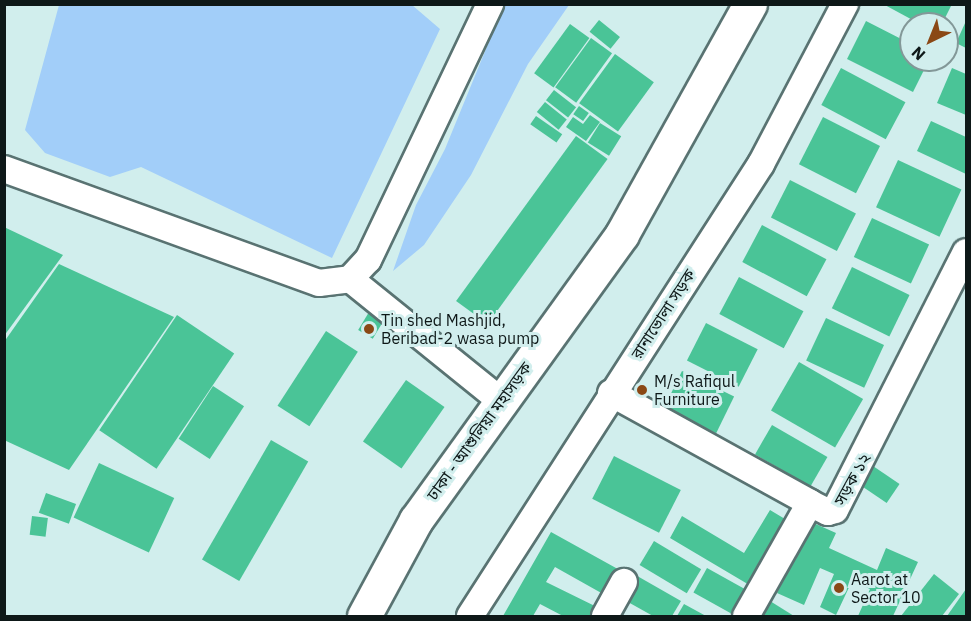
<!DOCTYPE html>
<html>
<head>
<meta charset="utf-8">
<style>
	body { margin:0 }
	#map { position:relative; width:971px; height:621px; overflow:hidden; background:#d1eeed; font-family:"IBM Plex Sans","Noto Sans Bengali",sans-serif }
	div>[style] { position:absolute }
	.water>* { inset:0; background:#a2cef9 }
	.building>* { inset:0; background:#4ac497; transform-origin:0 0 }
	.roads { filter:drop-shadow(2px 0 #597372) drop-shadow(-2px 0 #597372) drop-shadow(0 2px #597372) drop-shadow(0 -2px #597372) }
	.minor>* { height:26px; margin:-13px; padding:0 13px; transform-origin:13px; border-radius:13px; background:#fff }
	.trunk>* { height:33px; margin:-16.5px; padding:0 16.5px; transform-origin:16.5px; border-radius:16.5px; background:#fff }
	.dots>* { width:16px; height:16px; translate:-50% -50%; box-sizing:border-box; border:3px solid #d1eeed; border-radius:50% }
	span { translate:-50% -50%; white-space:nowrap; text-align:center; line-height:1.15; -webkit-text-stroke:6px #d1eeed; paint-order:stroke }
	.street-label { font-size:16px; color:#0e1818 }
	.poi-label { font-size:16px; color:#0e1818 }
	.left { translate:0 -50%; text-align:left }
	.frame { position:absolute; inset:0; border:6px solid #0e1818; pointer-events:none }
	.north { position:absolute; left:899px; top:12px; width:60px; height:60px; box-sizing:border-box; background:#d1eeed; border:2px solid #839898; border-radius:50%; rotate:223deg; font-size:16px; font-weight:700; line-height:24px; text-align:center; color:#0e1818 }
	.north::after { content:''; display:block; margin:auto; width:21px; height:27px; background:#8a4815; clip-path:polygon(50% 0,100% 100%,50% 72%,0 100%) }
</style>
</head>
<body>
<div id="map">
	<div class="water">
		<i style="clip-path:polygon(59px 5px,412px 5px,440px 29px,332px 258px,141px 167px,110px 177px,45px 153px,25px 130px)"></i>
		<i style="clip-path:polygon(504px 5px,569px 5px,528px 64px,471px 175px,424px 245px,393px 271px,416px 205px,445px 149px)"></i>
	</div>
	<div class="building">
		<i style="clip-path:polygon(883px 4px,952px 4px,942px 24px,920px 24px)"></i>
		<i style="left:599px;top:20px;width:27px;height:15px;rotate:39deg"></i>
		<i style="clip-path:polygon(866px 21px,911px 44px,911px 60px,929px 60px,913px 92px,847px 59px)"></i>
		<i style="clip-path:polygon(966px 21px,966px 48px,956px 43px)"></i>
		<i style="left:570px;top:24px;width:24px;height:61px;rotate:36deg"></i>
		<i style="left:591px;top:38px;width:26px;height:61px;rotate:36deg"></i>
		<i style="left:615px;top:54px;width:48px;height:61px;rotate:36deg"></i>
		<i style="left:841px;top:68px;width:73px;height:42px;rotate:28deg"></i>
		<i style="clip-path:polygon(952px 68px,966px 74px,966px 115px,937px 103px)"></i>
		<i style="left:554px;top:90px;width:28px;height:13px;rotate:38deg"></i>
		<i style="left:545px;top:102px;width:28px;height:13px;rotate:39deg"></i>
		<i style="left:579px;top:106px;width:12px;height:10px;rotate:35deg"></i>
		<i style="clip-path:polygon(590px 115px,600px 122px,586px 141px,566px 127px,573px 117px,583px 124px)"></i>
		<i style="left:536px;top:116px;width:32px;height:10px;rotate:35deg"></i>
		<i style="left:823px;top:117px;width:64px;height:53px;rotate:27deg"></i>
		<i style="clip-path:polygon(931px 121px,966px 137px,966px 174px,917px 151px)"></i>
		<i style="left:600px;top:123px;width:25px;height:23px;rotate:32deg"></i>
		<i style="left:576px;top:136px;width:39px;height:204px;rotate:36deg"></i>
		<i style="left:898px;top:160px;width:70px;height:52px;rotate:25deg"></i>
		<i style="left:790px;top:180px;width:74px;height:42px;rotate:27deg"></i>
		<i style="left:872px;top:218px;width:63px;height:43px;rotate:25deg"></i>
		<i style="left:762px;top:225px;width:73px;height:42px;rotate:28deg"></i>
		<i style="clip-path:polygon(4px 227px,63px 255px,4px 336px)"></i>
		<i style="clip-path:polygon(59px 264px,174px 317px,69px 470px,4px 440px,4px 342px)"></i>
		<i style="left:852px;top:267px;width:64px;height:46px;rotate:26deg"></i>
		<i style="left:739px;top:277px;width:73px;height:42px;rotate:28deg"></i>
		<i style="left:369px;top:312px;width:17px;height:21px;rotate:31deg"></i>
		<i style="left:177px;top:315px;width:69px;height:139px;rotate:34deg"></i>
		<i style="left:826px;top:318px;width:64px;height:47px;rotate:25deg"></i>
		<i style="left:706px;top:323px;width:58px;height:42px;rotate:27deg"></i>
		<i style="left:326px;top:331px;width:38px;height:89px;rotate:33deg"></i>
		<i style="left:799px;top:362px;width:74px;height:56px;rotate:30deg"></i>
		<i style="left:682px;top:371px;width:58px;height:41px;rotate:26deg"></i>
		<i style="left:406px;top:380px;width:47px;height:75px;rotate:35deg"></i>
		<i style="left:213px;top:386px;width:37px;height:63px;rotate:33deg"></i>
		<i style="left:772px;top:425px;width:64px;height:34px;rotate:30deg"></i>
		<i style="left:271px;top:440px;width:43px;height:138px;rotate:30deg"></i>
		<i style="left:614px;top:456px;width:75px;height:48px;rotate:27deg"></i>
		<i style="left:99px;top:463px;width:83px;height:60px;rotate:25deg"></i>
		<i style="left:873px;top:466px;width:32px;height:23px;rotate:34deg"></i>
		<i style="left:46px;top:493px;width:32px;height:21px;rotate:20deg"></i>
		<i style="clip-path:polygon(770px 510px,790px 522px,751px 586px,670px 538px,682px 516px,744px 553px)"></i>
		<i style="left:32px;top:516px;width:16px;height:19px;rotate:7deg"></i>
		<i style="clip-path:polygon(809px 521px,836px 533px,829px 548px,877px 570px,886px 548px,918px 562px,893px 616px,858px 616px,870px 589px,852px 581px,836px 615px,820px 607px,834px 574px,820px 568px,804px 605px,777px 593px)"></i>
		<i style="clip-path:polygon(551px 532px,625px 573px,612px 599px,555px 567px,546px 582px,605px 611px,602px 616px,563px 616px,540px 604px,533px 616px,503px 616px)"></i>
		<i style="left:654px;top:541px;width:55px;height:28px;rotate:31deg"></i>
		<i style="left:707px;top:568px;width:55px;height:28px;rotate:29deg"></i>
		<i style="clip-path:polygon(632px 573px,681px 601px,672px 616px,653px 616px,619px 597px)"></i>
		<i style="clip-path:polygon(934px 574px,959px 594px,942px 616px,901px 616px)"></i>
		<i style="clip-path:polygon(966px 589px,966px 616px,947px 616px)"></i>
		<i style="clip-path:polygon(770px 601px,794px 616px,760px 616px)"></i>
		<i style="clip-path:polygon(684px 604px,706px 616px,677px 616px)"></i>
	</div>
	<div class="roads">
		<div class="minor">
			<i style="left:4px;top:169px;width:335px;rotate:19.9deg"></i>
			<i style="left:319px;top:283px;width:31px;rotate:-7deg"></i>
			<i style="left:350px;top:279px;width:26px;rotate:-47deg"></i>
			<i style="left:368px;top:260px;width:284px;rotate:-64.5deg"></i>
			<i style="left:350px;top:279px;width:194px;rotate:38.9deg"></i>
			<i style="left:611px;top:393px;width:227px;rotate:28.9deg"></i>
			<i style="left:810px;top:503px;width:20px;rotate:27deg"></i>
			<i style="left:828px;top:512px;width:7px;rotate:-16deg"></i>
			<i style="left:835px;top:510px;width:289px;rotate:-63.1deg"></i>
			<i style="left:470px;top:616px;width:538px;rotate:-57.23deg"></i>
			<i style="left:761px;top:164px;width:181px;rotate:-62.3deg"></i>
			<i style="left:605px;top:616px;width:39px;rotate:-61deg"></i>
			<i style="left:746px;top:616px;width:130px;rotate:-60.5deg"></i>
		</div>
		<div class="trunk">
			<i style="left:364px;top:616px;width:109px;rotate:-61.6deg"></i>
			<i style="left:416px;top:520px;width:352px;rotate:-54.2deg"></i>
			<i style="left:622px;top:234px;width:263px;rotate:-60.9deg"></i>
		</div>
	</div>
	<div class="dots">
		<i style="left:369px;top:329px;background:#8a4815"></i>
		<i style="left:642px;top:390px;background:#8a4815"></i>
		<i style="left:839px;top:588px;background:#8a4815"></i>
	</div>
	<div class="street-label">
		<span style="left:663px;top:314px;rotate:-57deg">রানাভোলা সড়ক</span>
		<span style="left:479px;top:431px;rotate:-54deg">ঢাকা - আশুলিয়া মহাসড়ক</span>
		<span style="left:852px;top:479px;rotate:-61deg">সড়ক ১২</span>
	</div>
	<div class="poi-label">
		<span class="left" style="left:381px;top:329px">Tin shed Mashjid,<br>Beribad-2 wasa pump</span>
		<span class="left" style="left:654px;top:390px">M/s Rafiqul<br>Furniture</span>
		<span class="left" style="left:851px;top:588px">Aarot at<br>Sector 10</span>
	</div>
	<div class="frame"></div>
	<div class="north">N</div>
</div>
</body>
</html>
